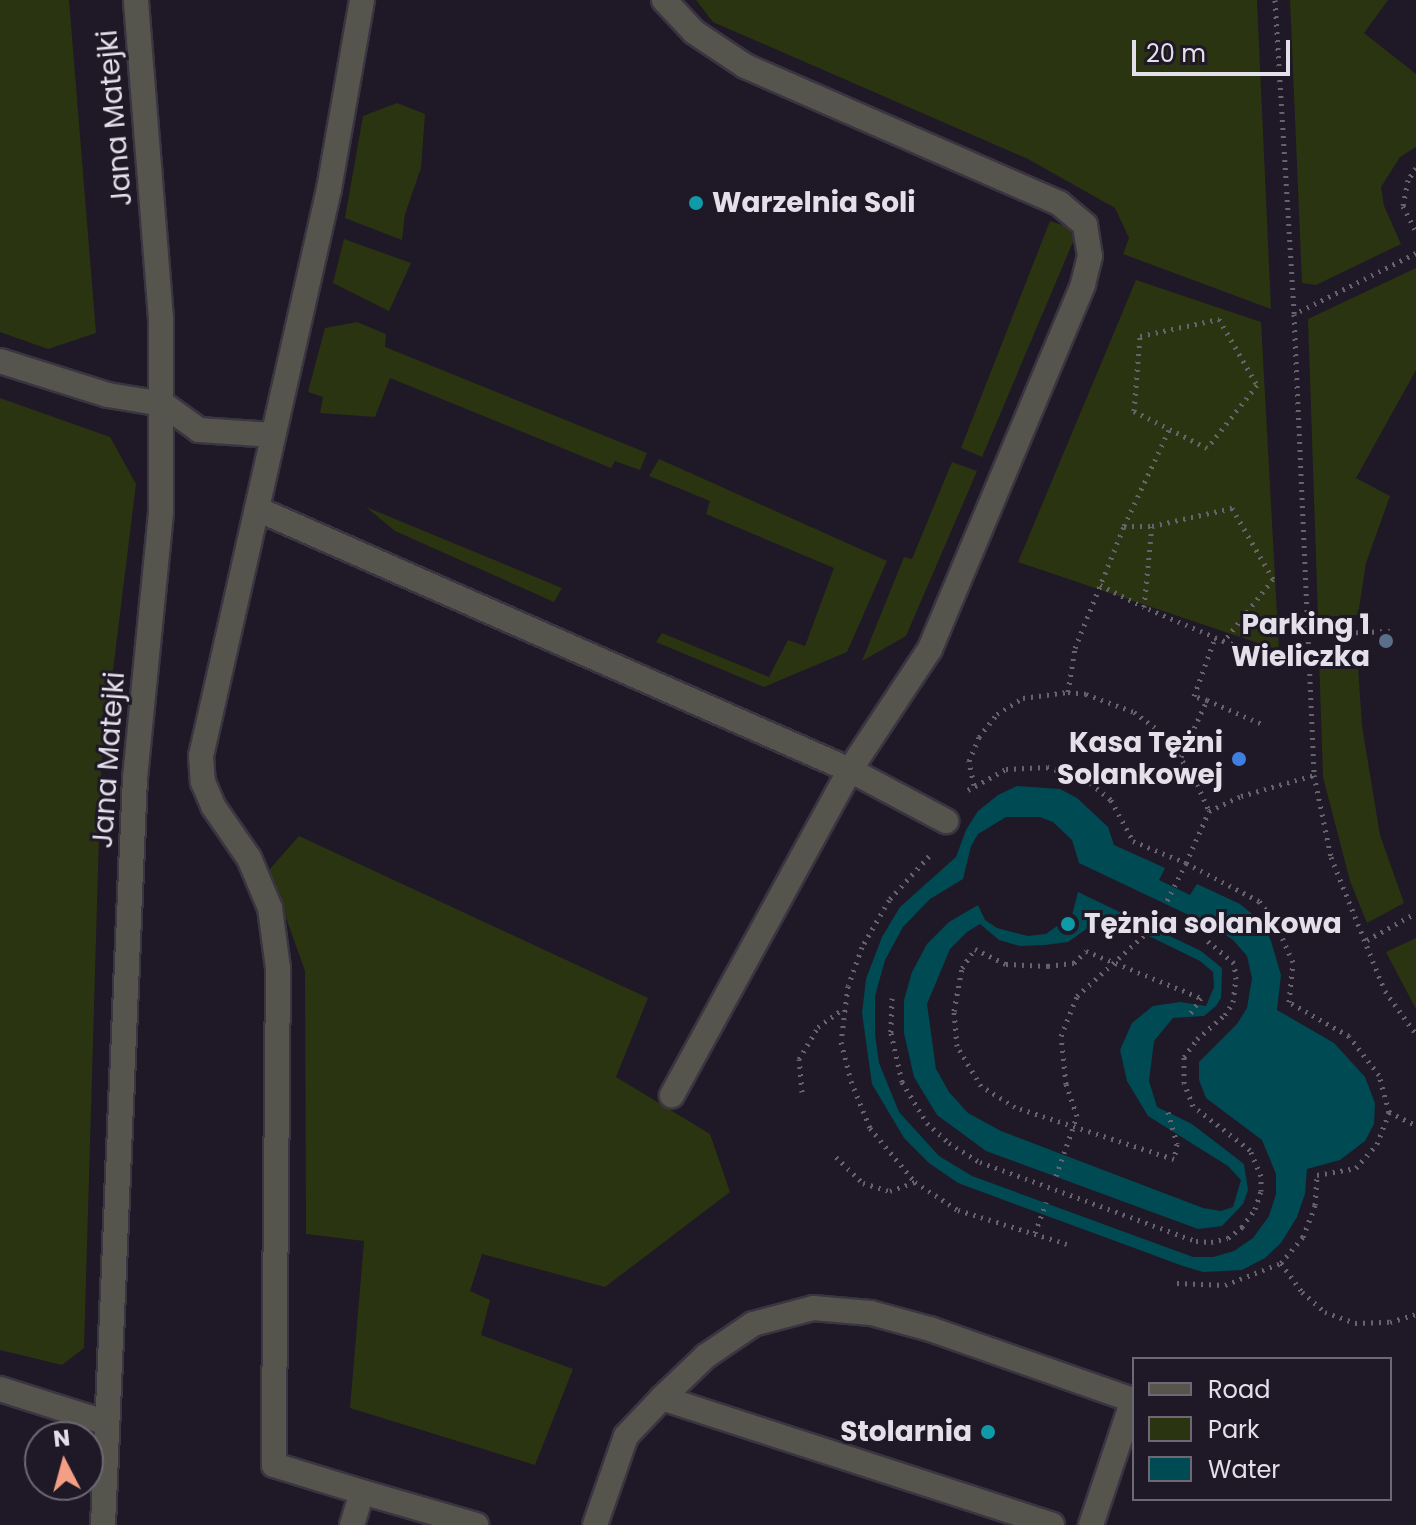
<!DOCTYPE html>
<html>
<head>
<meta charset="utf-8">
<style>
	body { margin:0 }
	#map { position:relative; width:1416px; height:1525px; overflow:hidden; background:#1f1826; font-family:Poppins,sans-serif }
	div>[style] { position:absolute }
	.green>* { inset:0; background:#2b3411 }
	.water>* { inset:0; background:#004a54 }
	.path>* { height:5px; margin-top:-2.5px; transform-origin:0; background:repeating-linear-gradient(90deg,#68626e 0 2px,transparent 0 8px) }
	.roads { filter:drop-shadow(2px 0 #3b3441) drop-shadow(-2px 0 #3b3441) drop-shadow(0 2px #3b3441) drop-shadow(0 -2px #3b3441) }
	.lane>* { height:24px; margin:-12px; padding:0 12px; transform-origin:12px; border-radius:12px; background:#56554d }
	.street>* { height:24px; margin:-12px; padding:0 12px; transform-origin:12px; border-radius:12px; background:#56554d }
	.dots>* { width:22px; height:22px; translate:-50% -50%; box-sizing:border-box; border:4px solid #1f1826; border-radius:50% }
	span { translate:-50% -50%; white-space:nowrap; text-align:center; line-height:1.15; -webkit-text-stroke:6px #1f1826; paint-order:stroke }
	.street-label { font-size:28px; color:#e4e0ea }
	.poi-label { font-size:28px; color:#e4e0ea; font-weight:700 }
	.left { translate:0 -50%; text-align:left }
	.right { translate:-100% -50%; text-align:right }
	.legend { position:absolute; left:1132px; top:1357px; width:260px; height:144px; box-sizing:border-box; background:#1f1826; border:2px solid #6e6874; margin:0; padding:10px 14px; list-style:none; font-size:24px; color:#e4e0ea }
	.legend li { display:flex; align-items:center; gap:16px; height:40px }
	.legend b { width:40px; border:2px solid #6e6874 }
	.north { position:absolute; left:24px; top:1421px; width:80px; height:80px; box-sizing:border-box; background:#1f1826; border:2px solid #6e6874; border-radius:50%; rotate:354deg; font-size:22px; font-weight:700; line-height:32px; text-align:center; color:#e4e0ea }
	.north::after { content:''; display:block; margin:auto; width:28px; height:36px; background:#f49e86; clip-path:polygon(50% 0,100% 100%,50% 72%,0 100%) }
	.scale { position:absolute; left:1132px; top:40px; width:158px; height:36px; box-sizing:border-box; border:4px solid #e4e0ea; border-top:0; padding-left:10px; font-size:24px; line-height:28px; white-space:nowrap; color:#e4e0ea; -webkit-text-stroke:6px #1f1826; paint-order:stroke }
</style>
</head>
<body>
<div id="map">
	<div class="green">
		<i style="clip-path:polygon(0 0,69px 0,96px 333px,48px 349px,0 332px)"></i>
		<i style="clip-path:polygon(696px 0,1257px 0,1271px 309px,1123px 254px,1129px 238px,1115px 208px,1028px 159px,713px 22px)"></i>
		<i style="clip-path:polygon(1290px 0,1388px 0,1364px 33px,1416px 74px,1416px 147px,1400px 157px,1381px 187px,1384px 206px,1401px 244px,1316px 285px,1302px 283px)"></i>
		<i style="clip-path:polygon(397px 103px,425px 114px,421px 168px,405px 214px,402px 240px,345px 218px,363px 116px)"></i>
		<i style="clip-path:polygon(1050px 221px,1078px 230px,982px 457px,961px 448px)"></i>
		<i style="clip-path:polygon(344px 239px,411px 263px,389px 311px,333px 283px)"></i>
		<i style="clip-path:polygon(1416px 268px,1416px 370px,1356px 478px,1390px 496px,1366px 563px,1358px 615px,1318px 617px,1308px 319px)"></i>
		<i style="clip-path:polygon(1136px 280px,1261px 322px,1279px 650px,1018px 562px)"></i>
		<i style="clip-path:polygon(357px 322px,386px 334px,385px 347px,647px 453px,640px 470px,615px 461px,611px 468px,390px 378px,375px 417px,320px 413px,323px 397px,308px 392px,325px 328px)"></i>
		<i style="clip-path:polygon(0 398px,110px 437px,136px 484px,101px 768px,84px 1348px,62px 1365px,0 1350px)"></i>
		<i style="clip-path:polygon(659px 459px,887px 561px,847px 652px,764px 687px,656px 642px,662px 633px,769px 677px,788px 640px,805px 646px,834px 568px,706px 514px,710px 501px,649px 476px)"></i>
		<i style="clip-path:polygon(952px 462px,977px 471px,906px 636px,862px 661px,904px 557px,912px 559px)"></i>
		<i style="clip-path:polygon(366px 507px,562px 588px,554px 602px,395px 531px)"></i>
		<i style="clip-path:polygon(1357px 652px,1362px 726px,1380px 835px,1404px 903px,1367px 923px,1350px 881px,1323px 777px,1319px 655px)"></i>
		<i style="clip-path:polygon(299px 836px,648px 998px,616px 1077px,710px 1134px,730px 1192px,605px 1287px,482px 1254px,470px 1291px,490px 1300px,481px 1335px,573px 1369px,535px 1465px,350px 1408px,364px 1241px,306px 1234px,305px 971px,269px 870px)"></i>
		<i style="clip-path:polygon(1416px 938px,1416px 1009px,1386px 952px)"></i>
	</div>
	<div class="water">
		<i style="clip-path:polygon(evenodd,1017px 786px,1060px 789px,1077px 798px,1108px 827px,1114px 845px,1165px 868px,1159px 880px,1190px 895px,1197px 884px,1240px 904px,1262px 922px,1271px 941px,1281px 975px,1277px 1010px,1334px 1043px,1365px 1077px,1375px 1103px,1374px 1124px,1365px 1141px,1340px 1160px,1307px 1169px,1305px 1194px,1297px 1217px,1281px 1243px,1265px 1258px,1242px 1270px,1203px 1272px,1183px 1266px,958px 1183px,929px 1163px,904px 1138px,872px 1084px,862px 1013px,866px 979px,882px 937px,900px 907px,956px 857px,966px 830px,978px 811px,998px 795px,1017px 786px,1006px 817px,1040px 817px,1053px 822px,1072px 840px,1079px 863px,1214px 927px,1233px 940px,1247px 956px,1252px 978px,1247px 1008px,1237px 1024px,1199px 1062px,1199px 1080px,1206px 1098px,1262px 1140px,1276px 1174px,1276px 1194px,1269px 1216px,1253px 1238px,1234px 1251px,1213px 1257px,1193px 1257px,972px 1176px,939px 1156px,899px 1112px,879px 1063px,875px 1034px,875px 996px,885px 960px,903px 927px,930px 899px,963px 879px,971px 846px,978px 834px,1006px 817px)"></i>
		<i style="clip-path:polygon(evenodd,1078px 892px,1201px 951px,1222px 968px,1221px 998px,1216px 1006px,1204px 1016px,1173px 1018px,1154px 1041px,1149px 1081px,1157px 1107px,1192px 1124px,1244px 1164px,1248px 1190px,1243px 1204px,1222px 1226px,1198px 1229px,986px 1151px,937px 1115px,914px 1077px,904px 1033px,904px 1000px,912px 972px,927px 944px,949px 922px,978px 905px,985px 920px,997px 928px,1028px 936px,1046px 934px,1072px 915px,1078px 892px,1106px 915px,1200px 961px,1213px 972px,1214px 987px,1206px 1006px,1180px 1002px,1153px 1006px,1132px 1023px,1120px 1050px,1127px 1081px,1148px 1116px,1228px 1166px,1241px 1180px,1233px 1207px,1221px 1211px,1203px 1208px,1001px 1131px,968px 1113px,949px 1092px,936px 1069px,927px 1004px,950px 949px,967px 932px,980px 924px,999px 940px,1020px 946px,1045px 945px,1068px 942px,1106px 915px)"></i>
	</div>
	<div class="path">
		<i style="left:1275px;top:0;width:315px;rotate:86.5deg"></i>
		<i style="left:1416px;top:168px;width:14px;rotate:124deg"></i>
		<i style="left:1408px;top:180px;width:26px;rotate:101deg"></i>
		<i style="left:1403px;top:206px;width:29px;rotate:63deg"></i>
		<i style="left:1416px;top:253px;width:136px;rotate:153.4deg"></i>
		<i style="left:1294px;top:314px;width:461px;rotate:87.5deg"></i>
		<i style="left:1314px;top:775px;width:84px;rotate:78.3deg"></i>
		<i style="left:1331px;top:857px;width:144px;rotate:68.1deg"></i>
		<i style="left:1385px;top:991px;width:53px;rotate:54.2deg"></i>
		<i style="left:1219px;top:319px;width:76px;rotate:60.1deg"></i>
		<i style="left:1257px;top:385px;width:80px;rotate:128.4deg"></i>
		<i style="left:1207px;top:448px;width:82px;rotate:-153.1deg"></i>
		<i style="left:1134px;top:411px;width:75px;rotate:-85.4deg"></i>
		<i style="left:1140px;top:336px;width:81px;rotate:-12.1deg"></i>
		<i style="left:1124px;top:526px;width:28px"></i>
		<i style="left:1152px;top:526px;width:82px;rotate:-12.7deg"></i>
		<i style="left:1232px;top:508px;width:82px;rotate:60deg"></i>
		<i style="left:1273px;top:579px;width:79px;rotate:128.3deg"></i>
		<i style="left:1224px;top:641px;width:87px;rotate:-157deg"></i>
		<i style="left:1144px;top:607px;width:81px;rotate:-84.4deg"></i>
		<i style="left:1100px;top:585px;width:49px;rotate:26.6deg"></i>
		<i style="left:1308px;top:634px;width:83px;rotate:-2.1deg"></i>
		<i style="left:1068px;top:692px;width:45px;rotate:-81deg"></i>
		<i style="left:1075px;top:648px;width:131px;rotate:-68.1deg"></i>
		<i style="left:1124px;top:526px;width:106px;rotate:-64.9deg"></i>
		<i style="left:1207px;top:700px;width:60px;rotate:23.6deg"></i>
		<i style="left:1181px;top:757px;width:63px;rotate:-65.5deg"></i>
		<i style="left:1207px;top:700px;width:14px;rotate:-163deg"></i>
		<i style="left:1194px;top:696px;width:62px;rotate:-70.1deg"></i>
		<i style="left:1215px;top:638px;width:58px;rotate:19.1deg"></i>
		<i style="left:974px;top:785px;width:25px;rotate:-102deg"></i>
		<i style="left:969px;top:761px;width:26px;rotate:-67deg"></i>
		<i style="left:979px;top:737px;width:29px;rotate:-52deg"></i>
		<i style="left:997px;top:714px;width:31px;rotate:-32deg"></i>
		<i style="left:1023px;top:698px;width:45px;rotate:-7.6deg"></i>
		<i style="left:1068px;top:692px;width:18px;rotate:6deg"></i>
		<i style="left:1086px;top:694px;width:51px;rotate:20.6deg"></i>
		<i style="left:1134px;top:712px;width:38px;rotate:37deg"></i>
		<i style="left:1164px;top:735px;width:52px;rotate:54.5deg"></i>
		<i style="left:1194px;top:777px;width:37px;rotate:66deg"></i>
		<i style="left:968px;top:790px;width:43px;rotate:-28.9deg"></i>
		<i style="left:1006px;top:769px;width:41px;rotate:-2.8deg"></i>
		<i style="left:1047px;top:767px;width:39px;rotate:17deg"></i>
		<i style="left:1084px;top:778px;width:35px;rotate:39deg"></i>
		<i style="left:1111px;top:800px;width:47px;rotate:61.8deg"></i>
		<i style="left:1133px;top:841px;width:57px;rotate:22.5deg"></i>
		<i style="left:1186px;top:863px;width:45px;rotate:116.6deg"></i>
		<i style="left:929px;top:856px;width:59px;rotate:132.3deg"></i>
		<i style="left:889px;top:900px;width:54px;rotate:119.9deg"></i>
		<i style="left:862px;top:947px;width:41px;rotate:109.7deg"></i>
		<i style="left:848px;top:986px;width:56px;rotate:97.1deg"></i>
		<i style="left:841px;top:1042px;width:40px;rotate:75.6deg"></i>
		<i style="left:851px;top:1081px;width:51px;rotate:68deg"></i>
		<i style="left:870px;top:1128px;width:70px;rotate:50.2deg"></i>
		<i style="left:915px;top:1182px;width:51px;rotate:33.1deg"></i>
		<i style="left:958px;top:1210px;width:114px;rotate:17.3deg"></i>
		<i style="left:1367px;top:940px;width:56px;rotate:-28.9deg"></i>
		<i style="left:892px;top:998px;width:35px;rotate:92deg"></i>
		<i style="left:891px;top:1033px;width:50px;rotate:77.3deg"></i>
		<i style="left:902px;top:1082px;width:48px;rotate:58.6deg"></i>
		<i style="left:927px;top:1123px;width:30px;rotate:42deg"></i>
		<i style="left:949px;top:1143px;width:36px;rotate:32deg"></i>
		<i style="left:980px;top:1162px;width:230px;rotate:20.1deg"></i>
		<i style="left:1196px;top:1241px;width:15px;rotate:4deg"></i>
		<i style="left:1211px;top:1242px;width:17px;rotate:-13deg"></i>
		<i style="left:1228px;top:1238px;width:18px;rotate:-38deg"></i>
		<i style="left:1242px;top:1227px;width:22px;rotate:-54deg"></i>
		<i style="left:1255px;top:1209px;width:19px;rotate:-72deg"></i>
		<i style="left:1261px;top:1191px;width:15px;rotate:-90deg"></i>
		<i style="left:1261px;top:1176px;width:28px;rotate:-113deg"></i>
		<i style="left:1250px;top:1150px;width:72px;rotate:-142.3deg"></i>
		<i style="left:1193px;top:1106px;width:25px;rotate:-111deg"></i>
		<i style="left:1184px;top:1083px;width:26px;rotate:-90deg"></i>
		<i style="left:1184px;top:1057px;width:22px;rotate:-54deg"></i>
		<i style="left:1197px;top:1039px;width:37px;rotate:-41deg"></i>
		<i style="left:1225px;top:1015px;width:15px;rotate:-58deg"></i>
		<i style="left:1233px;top:1002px;width:23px;rotate:-83deg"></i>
		<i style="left:1236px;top:979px;width:16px;rotate:-97deg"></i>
		<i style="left:1234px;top:963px;width:35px;rotate:-140deg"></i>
		<i style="left:802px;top:1092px;width:33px;rotate:-95deg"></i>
		<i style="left:799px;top:1059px;width:37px;rotate:-59deg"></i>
		<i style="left:818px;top:1027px;width:32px;rotate:-36deg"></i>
		<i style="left:1168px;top:1112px;width:33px;rotate:74deg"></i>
		<i style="left:1177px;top:1144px;width:15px;rotate:101deg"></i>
		<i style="left:1174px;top:1159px;width:167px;rotate:-161.9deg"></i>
		<i style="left:1015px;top:1107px;width:40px;rotate:-148deg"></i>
		<i style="left:981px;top:1086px;width:47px;rotate:-121deg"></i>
		<i style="left:957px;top:1046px;width:35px;rotate:-95deg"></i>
		<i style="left:954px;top:1011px;width:44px;rotate:-79.5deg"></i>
		<i style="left:962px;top:968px;width:23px;rotate:-56deg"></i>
		<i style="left:975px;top:949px;width:34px;rotate:26deg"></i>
		<i style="left:1006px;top:964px;width:42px;rotate:2.7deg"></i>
		<i style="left:1048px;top:966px;width:26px;rotate:-7deg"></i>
		<i style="left:1074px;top:963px;width:17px;rotate:-45deg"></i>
		<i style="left:1086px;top:951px;width:124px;rotate:22.2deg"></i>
		<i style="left:1201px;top:998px;width:24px;rotate:125deg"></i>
		<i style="left:1389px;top:1112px;width:30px;rotate:26deg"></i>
		<i style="left:836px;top:1157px;width:37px;rotate:44deg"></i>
		<i style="left:863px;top:1183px;width:28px;rotate:17deg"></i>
		<i style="left:890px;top:1191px;width:27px;rotate:-20deg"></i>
		<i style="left:1056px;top:1176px;width:64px;rotate:-70.7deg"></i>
		<i style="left:1077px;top:1116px;width:34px;rotate:-109deg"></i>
		<i style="left:1066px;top:1084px;width:48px;rotate:-95.9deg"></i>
		<i style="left:1061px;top:1036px;width:43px;rotate:-68.2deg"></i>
		<i style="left:1077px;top:996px;width:101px;rotate:-42.2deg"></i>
		<i style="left:1035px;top:1233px;width:33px;rotate:-70deg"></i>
		<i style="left:1281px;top:1263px;width:36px;rotate:54deg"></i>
		<i style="left:1302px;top:1292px;width:30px;rotate:41deg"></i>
		<i style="left:1325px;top:1312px;width:32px;rotate:20deg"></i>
		<i style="left:1355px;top:1323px;width:35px;rotate:-2deg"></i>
		<i style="left:1390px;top:1322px;width:27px;rotate:-17deg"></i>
		<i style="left:1177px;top:1283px;width:48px;rotate:2.4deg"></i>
		<i style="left:1225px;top:1285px;width:60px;rotate:-21.4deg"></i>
		<i style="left:1281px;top:1263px;width:34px;rotate:-50deg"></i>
		<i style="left:1303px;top:1237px;width:34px;rotate:-69deg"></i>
		<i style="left:1315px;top:1205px;width:30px;rotate:-86deg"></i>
		<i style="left:1317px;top:1175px;width:40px;rotate:-10deg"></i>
		<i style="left:1356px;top:1168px;width:32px;rotate:-49deg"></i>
		<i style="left:1377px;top:1144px;width:34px;rotate:-69deg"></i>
		<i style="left:1389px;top:1112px;width:38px;rotate:-105deg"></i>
		<i style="left:1379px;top:1075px;width:49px;rotate:-127.6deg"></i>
		<i style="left:1349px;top:1036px;width:69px;rotate:-150.5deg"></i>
		<i style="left:1289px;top:1002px;width:40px;rotate:-84.3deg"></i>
		<i style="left:1293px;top:962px;width:44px;rotate:-114.2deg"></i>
		<i style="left:1275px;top:922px;width:26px;rotate:-127deg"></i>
		<i style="left:1259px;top:901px;width:82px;rotate:-152.5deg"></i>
		<i style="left:1186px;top:863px;width:57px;rotate:-66.1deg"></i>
		<i style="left:1209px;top:811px;width:35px;rotate:-25deg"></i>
		<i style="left:1241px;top:796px;width:76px;rotate:-16deg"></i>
	</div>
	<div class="roads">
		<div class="lane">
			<i style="left:362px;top:0;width:192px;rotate:99.9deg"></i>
			<i style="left:329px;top:189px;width:581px;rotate:102.72deg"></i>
			<i style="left:201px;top:756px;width:26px;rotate:86deg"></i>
			<i style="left:203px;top:782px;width:26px;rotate:67deg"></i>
			<i style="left:213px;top:806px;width:63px;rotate:55.3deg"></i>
			<i style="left:249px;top:858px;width:54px;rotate:67.2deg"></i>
			<i style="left:270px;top:908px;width:61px;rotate:82.4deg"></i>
			<i style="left:278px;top:968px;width:497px;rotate:90.5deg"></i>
			<i style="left:274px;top:1465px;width:92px;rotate:17.1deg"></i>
			<i style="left:664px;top:0;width:44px;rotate:46.8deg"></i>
			<i style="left:694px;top:32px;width:61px;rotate:33.7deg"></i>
			<i style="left:745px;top:66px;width:343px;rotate:23.6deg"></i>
			<i style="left:1059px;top:203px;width:34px;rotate:40deg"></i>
			<i style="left:1085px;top:225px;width:31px;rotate:81deg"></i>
			<i style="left:1090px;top:256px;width:30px;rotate:104deg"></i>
			<i style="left:1083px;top:285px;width:395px;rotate:112.8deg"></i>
			<i style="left:930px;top:649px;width:145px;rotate:123.5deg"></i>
			<i style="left:850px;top:770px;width:371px;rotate:118.7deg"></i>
			<i style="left:163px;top:404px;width:44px;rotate:35.8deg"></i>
			<i style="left:199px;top:430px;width:74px;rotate:3.9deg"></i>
			<i style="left:257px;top:509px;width:648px;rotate:23.76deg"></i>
			<i style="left:850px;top:770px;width:109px;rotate:28deg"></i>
			<i style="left:662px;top:1398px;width:410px;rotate:18deg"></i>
			<i style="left:352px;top:1525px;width:34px;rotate:-73deg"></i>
			<i style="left:362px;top:1492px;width:119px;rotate:16.1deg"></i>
			<i style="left:595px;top:1525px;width:94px;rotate:-70.8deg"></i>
			<i style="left:626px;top:1436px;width:52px;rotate:-46.5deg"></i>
			<i style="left:662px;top:1398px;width:61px;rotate:-43.7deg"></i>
			<i style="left:706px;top:1356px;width:57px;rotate:-34.2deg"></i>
			<i style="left:753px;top:1324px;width:62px;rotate:-14.9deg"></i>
			<i style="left:813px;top:1308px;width:58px;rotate:4.9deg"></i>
			<i style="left:871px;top:1313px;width:61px;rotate:15.2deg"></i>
			<i style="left:930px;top:1329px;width:215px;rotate:19.3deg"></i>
			<i style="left:1133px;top:1400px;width:132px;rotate:108.6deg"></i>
		</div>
		<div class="street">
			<i style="left:0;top:361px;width:113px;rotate:17.5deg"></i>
			<i style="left:108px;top:395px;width:56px;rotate:9.3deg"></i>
			<i style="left:0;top:1389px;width:112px;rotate:17.6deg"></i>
			<i style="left:103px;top:1525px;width:748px;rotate:-87.55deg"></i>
			<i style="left:135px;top:778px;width:267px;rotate:-84.4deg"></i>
			<i style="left:161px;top:512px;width:193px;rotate:-90deg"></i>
			<i style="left:161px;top:319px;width:320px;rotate:-94.5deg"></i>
		</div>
	</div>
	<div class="dots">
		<i style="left:696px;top:203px;background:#0f9aa8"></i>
		<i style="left:1386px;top:641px;background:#5c6f8a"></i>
		<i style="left:1239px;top:759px;background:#3f7fe0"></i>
		<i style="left:1068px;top:924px;background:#0f9aa8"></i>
		<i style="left:988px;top:1432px;background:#0f9aa8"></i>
	</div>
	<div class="street-label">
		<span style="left:115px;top:118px;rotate:-95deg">Jana Matejki</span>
		<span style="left:109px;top:760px;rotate:-86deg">Jana Matejki</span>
	</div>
	<div class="poi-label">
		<span class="left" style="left:712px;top:203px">Warzelnia Soli</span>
		<span class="right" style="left:1370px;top:641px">Parking 1<br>Wieliczka</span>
		<span class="right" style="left:1223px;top:759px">Kasa Tężni<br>Solankowej</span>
		<span class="left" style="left:1084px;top:924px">Tężnia solankowa</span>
		<span class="right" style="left:972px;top:1432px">Stolarnia</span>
	</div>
	<ul class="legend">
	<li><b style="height:10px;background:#56554d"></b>Road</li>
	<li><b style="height:22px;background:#2b3411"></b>Park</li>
	<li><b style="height:22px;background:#004a54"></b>Water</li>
	</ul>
	<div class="north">N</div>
	<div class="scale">20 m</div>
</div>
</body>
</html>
